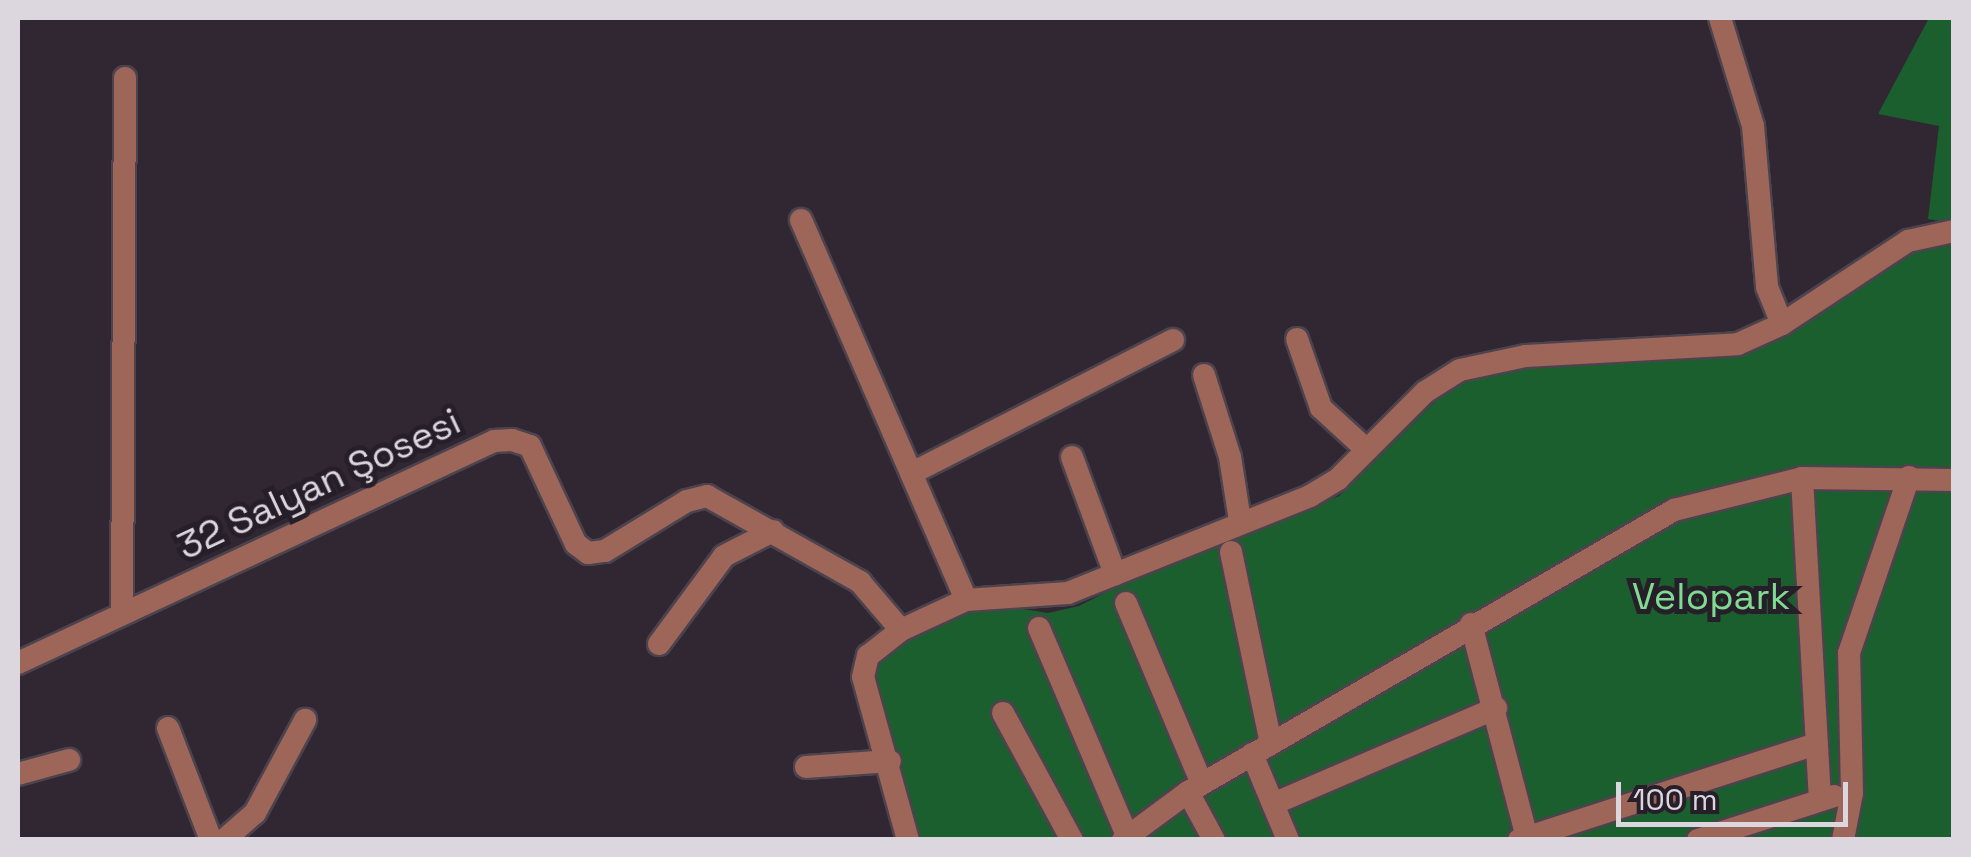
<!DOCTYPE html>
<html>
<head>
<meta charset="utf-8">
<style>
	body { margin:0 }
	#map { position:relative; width:1971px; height:857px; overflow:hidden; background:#302733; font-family:"Space Grotesk",sans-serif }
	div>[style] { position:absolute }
	.green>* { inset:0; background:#1a5f2d }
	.roads { filter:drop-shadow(2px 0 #4c434e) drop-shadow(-2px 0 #4c434e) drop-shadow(0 2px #4c434e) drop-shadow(0 -2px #4c434e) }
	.minor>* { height:22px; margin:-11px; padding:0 11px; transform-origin:11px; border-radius:11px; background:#9d6658 }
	span { translate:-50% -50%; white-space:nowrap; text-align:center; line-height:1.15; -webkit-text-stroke:10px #261e29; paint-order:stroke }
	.street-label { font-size:38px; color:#dcd6de }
	.park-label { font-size:38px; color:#80db92 }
	.frame { position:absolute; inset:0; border:20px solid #dcd6de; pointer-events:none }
	.scale { position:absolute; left:1616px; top:782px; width:232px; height:45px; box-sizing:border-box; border:5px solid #dcd6de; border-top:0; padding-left:12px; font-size:30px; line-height:35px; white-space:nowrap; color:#dcd6de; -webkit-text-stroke:8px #261e29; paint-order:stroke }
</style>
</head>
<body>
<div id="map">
	<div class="green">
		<i style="clip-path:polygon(1929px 18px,1953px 18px,1953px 223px,1928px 219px,1939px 126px,1878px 114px)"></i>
		<i style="clip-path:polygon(1953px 242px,1953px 839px,919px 839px,876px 690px,877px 669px,888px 651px,922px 630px,964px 610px,999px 605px,1048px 613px,1079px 606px,1159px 565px,1339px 496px,1454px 383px,1546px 365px,1747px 353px,1911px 250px)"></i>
	</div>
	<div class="roads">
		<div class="minor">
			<i style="left:1720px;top:18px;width:113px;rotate:73deg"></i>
			<i style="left:1753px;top:126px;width:162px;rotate:85deg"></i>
			<i style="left:1767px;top:287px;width:40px;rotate:68deg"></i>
			<i style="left:801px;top:220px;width:414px;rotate:66.5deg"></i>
			<i style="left:1297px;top:339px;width:73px;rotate:70.8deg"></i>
			<i style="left:1321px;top:408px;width:62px;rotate:42.4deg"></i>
			<i style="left:1204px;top:375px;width:86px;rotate:72.4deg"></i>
			<i style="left:1230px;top:457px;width:65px;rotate:81.1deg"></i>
			<i style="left:1072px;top:457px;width:125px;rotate:69.8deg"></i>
			<i style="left:912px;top:473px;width:293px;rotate:-27deg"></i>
			<i style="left:1802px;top:478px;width:322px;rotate:86.8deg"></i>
			<i style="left:1231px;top:552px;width:195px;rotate:78.2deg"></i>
			<i style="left:1126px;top:603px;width:196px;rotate:67.2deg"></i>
			<i style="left:122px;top:614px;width:536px;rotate:-89.68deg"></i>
			<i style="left:1471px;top:624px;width:220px;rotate:75.3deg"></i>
			<i style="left:1039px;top:628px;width:225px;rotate:67deg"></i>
			<i style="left:659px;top:644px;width:109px;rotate:-53.5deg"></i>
			<i style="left:724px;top:556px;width:55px;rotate:-27deg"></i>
			<i style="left:18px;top:663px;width:525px;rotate:-25deg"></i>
			<i style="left:494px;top:441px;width:18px;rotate:-3deg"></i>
			<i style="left:512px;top:440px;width:19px;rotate:18deg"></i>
			<i style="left:530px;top:446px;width:108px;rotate:64.9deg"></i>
			<i style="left:576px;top:544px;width:15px;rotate:37deg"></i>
			<i style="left:588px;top:553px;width:17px;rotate:-7deg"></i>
			<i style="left:605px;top:551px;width:96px;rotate:-31.4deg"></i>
			<i style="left:687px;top:501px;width:21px;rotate:-14deg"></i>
			<i style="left:707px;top:496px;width:176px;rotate:29.3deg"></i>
			<i style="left:860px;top:582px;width:63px;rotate:49.5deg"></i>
			<i style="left:1003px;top:713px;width:145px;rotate:61.5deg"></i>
			<i style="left:168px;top:728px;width:120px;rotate:69deg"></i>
			<i style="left:1252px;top:754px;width:93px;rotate:67.3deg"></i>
			<i style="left:806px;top:767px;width:84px;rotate:-4.1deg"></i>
			<i style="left:18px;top:774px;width:53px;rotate:-15.4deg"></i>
			<i style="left:1188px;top:792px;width:55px;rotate:61.6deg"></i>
			<i style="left:1273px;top:804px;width:243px;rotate:-23.3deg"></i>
			<i style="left:224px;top:840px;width:41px;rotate:-41.1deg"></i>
			<i style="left:255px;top:813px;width:106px;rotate:-61.7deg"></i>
			<i style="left:908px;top:840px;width:169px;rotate:-105.4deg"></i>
			<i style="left:863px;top:677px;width:22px;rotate:-77deg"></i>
			<i style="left:868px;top:656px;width:42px;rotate:-38.2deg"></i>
			<i style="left:901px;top:630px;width:72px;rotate:-24.8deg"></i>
			<i style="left:966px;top:600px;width:102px;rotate:-3.9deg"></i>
			<i style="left:1068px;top:593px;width:261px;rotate:-21.8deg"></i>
			<i style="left:1310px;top:496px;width:33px;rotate:-31deg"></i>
			<i style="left:1338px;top:479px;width:123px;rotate:-45deg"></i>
			<i style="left:1425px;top:392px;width:41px;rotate:-32.2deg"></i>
			<i style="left:1460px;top:370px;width:67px;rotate:-12deg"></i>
			<i style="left:1526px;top:356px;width:212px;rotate:-3.2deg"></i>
			<i style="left:1738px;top:344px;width:48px;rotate:-24.4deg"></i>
			<i style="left:1782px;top:324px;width:151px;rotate:-33.4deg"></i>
			<i style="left:1908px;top:241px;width:47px;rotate:-12.3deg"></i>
			<i style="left:1123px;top:840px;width:81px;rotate:-36.4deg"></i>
			<i style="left:1188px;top:792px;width:562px;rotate:-30.12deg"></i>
			<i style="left:1674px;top:510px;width:132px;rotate:-14deg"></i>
			<i style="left:1802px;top:478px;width:152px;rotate:0.8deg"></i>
			<i style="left:1519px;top:840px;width:313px;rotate:-17.9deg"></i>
			<i style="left:1698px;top:840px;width:143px;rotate:-17.9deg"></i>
			<i style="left:1843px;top:840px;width:48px;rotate:-79.2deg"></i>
			<i style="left:1852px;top:793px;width:140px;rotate:-91.2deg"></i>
			<i style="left:1849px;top:653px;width:186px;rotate:-71.2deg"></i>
		</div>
	</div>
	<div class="street-label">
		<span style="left:319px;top:484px;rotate:-25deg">32 Salyan Şosesi</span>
	</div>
	<div class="park-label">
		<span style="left:1711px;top:597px">Velopark</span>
	</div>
	<div class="frame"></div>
	<div class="scale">100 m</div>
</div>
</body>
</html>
